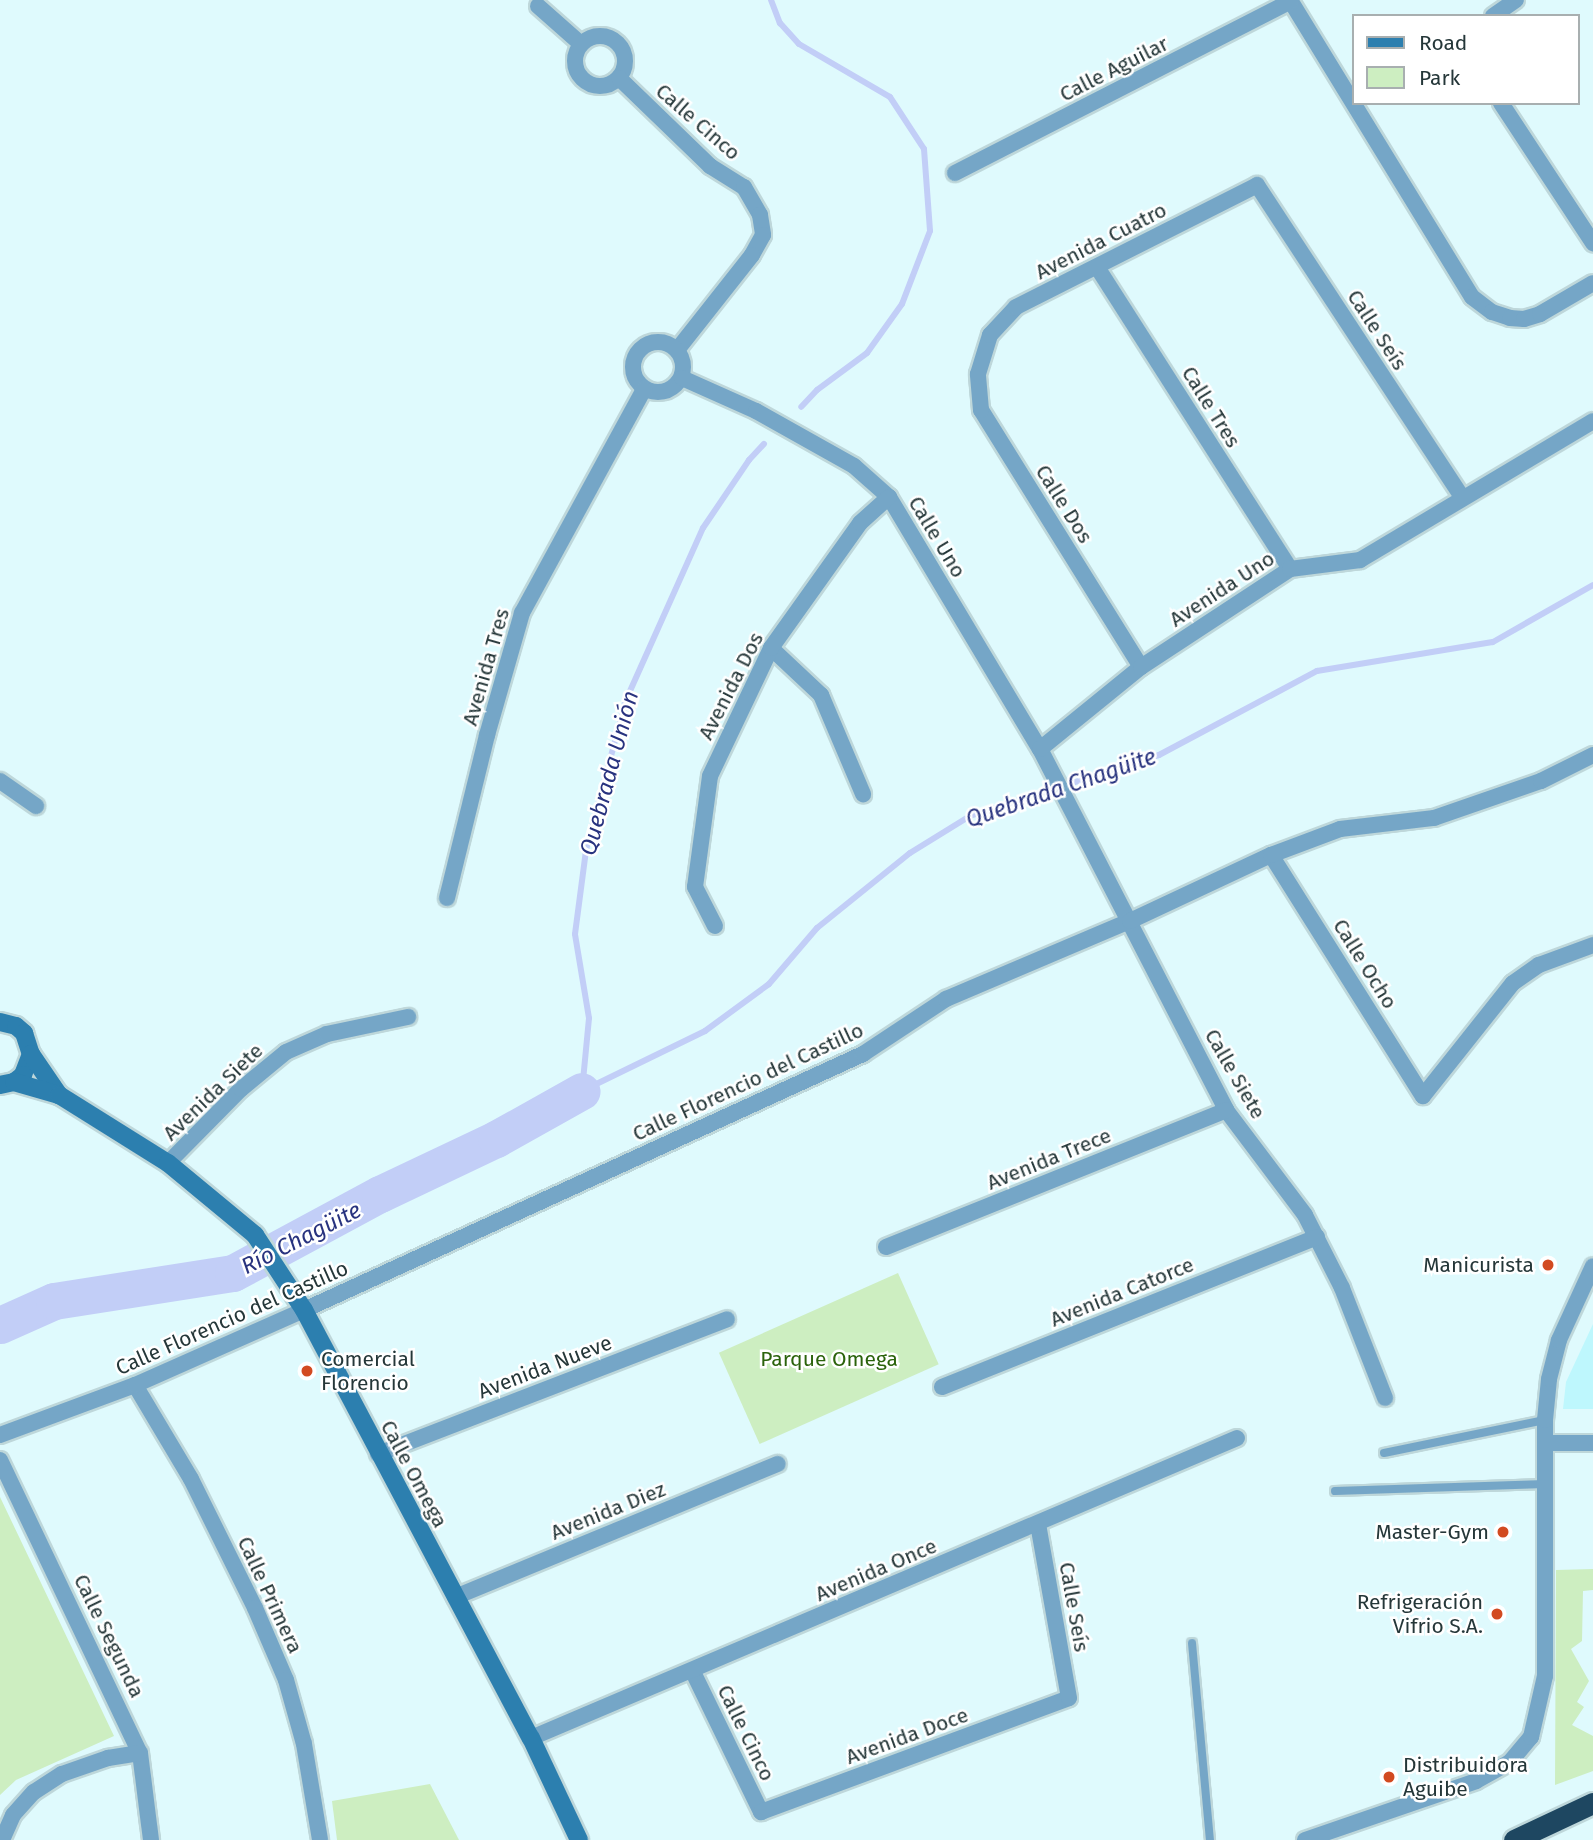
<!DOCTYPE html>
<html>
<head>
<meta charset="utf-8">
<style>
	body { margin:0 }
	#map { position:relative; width:1593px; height:1840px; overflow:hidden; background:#dffafd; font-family:"Fira Sans",sans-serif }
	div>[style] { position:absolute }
	.built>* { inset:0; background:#bef7fd }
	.green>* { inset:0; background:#cdeec1; transform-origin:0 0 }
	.stream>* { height:6px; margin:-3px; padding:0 3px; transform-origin:3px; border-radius:3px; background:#c2cef7 }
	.river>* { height:37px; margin:-18.5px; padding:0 18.5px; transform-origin:18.5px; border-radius:18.5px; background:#c2cef7 }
	.roads { filter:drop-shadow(2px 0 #bed7da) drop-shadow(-2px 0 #bed7da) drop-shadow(0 2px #bed7da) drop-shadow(0 -2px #bed7da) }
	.lane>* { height:8px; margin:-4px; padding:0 4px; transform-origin:4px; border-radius:4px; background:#75a6c7 }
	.street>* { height:16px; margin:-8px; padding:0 8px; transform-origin:8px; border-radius:8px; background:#75a6c7 }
	.street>.ring { margin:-8px; padding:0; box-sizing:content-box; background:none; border:16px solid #75a6c7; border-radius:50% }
	.secondary>* { height:18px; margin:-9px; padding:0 9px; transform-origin:9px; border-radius:9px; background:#2c7faf }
	.highway>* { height:21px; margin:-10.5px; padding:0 10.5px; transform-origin:10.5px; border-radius:10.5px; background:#1e4761 }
	.dots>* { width:19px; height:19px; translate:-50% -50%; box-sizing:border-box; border:4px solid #fff; border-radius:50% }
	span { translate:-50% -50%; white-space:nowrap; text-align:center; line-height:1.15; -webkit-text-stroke:5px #fff; paint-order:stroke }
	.street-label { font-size:21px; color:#253739 }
	.poi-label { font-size:21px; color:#253739 }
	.right { translate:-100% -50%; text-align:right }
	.left { translate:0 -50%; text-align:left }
	.park-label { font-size:21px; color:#2b630c }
	.water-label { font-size:23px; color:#28337f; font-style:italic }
	.legend { position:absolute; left:1352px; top:14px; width:228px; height:91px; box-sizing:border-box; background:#fff; border:2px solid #a8afb0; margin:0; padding:9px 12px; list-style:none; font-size:21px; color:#253739 }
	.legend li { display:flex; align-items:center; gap:14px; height:35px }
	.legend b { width:35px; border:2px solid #a8afb0 }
</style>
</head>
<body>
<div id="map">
	<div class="built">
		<i style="clip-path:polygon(1593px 1324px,1593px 1409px,1563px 1409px,1566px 1382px)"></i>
	</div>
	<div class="green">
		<i style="left:898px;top:1273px;width:100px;height:196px;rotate:66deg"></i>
		<i style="clip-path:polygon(0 1497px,114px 1736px,16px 1780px,0 1795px)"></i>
		<i style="clip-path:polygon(1593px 1569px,1593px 1590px,1583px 1591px,1582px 1641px,1571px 1649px,1589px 1681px,1577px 1702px,1584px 1707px,1572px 1725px,1593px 1736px,1593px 1771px,1555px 1785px,1556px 1570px)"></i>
		<i style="clip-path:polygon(430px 1784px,459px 1840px,337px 1840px,332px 1801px)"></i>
	</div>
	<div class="stream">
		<i style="left:771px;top:0;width:25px;rotate:69deg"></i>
		<i style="left:780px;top:23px;width:28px;rotate:48deg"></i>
		<i style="left:799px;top:44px;width:105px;rotate:30.2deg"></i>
		<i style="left:890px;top:97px;width:62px;rotate:56.8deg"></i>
		<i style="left:924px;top:149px;width:82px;rotate:85.8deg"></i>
		<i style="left:930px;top:231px;width:78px;rotate:111deg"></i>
		<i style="left:902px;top:304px;width:60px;rotate:125.5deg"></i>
		<i style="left:867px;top:353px;width:62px;rotate:143.5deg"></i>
		<i style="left:817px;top:390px;width:23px;rotate:133deg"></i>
		<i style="left:582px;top:1091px;width:137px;rotate:-26deg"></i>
		<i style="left:705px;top:1031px;width:79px;rotate:-36.3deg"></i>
		<i style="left:769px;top:984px;width:74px;rotate:-49.4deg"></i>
		<i style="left:817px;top:928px;width:119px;rotate:-38.9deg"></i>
		<i style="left:910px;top:853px;width:70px;rotate:-31.7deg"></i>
		<i style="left:970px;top:816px;width:199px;rotate:-17.9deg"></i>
		<i style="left:1159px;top:755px;width:179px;rotate:-28deg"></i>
		<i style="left:1317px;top:671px;width:178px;rotate:-9.4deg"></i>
		<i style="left:1493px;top:642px;width:115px;rotate:-29.7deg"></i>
		<i style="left:582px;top:1091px;width:73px;rotate:-84.5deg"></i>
		<i style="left:589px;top:1018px;width:85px;rotate:-99.5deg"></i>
		<i style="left:575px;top:934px;width:85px;rotate:-82.5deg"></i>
		<i style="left:586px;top:850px;width:155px;rotate:-75.1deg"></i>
		<i style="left:626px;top:700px;width:188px;rotate:-65.9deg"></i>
		<i style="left:703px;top:528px;width:82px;rotate:-55.9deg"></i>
		<i style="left:749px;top:460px;width:22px;rotate:-47deg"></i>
	</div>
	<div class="river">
		<i style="left:0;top:1325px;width:59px;rotate:-24deg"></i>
		<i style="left:54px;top:1301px;width:181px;rotate:-8.9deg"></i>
		<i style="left:233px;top:1273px;width:167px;rotate:-28.3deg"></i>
		<i style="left:380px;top:1194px;width:128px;rotate:-25.4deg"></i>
		<i style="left:496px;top:1139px;width:98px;rotate:-29.2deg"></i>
	</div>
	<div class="roads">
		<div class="lane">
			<i style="left:1384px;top:1453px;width:164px;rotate:-11.6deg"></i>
			<i style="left:1335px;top:1491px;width:210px;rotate:-1.9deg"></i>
			<i style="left:1192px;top:1643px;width:198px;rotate:84.8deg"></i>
		</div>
		<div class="street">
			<i style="left:1290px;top:0;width:348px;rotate:58.5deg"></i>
			<i style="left:1472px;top:297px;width:25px;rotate:37deg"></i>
			<i style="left:1492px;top:312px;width:19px;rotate:18deg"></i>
			<i style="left:1510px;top:318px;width:14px;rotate:4deg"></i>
			<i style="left:1524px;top:319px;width:17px;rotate:-17deg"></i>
			<i style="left:1540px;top:314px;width:61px;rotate:-30.3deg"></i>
			<i style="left:538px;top:6px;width:57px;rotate:41.5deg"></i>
			<i style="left:1493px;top:16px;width:28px;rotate:-35deg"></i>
			<i class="ring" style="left:575px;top:36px;width:34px;height:34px"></i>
			<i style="left:619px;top:78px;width:127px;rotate:44deg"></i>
			<i style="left:710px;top:166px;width:40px;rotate:32deg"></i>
			<i style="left:744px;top:187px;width:32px;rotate:60deg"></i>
			<i style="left:760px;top:215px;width:20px;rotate:81deg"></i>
			<i style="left:763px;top:235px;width:23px;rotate:119deg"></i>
			<i style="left:752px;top:255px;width:121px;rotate:128.3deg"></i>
			<i style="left:1501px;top:103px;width:168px;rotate:56.7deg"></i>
			<i style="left:955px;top:173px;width:377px;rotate:-27.1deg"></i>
			<i style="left:1097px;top:267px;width:358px;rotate:57.4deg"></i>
			<i class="ring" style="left:633px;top:342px;width:34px;height:34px"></i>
			<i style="left:682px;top:378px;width:81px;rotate:24deg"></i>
			<i style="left:756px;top:411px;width:112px;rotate:29.3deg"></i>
			<i style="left:854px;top:466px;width:47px;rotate:41.5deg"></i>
			<i style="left:889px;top:497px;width:294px;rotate:59.1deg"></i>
			<i style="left:1040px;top:749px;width:406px;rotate:62.7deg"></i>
			<i style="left:1226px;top:1110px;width:131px;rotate:53deg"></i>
			<i style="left:1305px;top:1215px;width:82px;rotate:63.1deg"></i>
			<i style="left:1342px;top:1288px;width:118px;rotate:68.6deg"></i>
			<i style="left:771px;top:648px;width:69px;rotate:43.2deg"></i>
			<i style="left:821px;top:695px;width:108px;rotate:67deg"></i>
			<i style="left:1141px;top:667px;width:303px;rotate:-121.9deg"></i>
			<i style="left:981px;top:410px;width:36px;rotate:-95deg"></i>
			<i style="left:978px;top:374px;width:41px;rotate:-72.9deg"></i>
			<i style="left:990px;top:335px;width:38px;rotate:-47deg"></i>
			<i style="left:1016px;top:307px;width:270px;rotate:-26.8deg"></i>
			<i style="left:1257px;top:185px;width:373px;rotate:56.7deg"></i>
			<i style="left:1040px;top:749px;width:130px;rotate:-39.1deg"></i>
			<i style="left:1141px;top:667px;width:178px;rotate:-33.3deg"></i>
			<i style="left:1290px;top:569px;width:71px;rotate:-7.3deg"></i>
			<i style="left:1360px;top:560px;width:271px;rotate:-30.8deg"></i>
			<i style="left:0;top:781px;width:44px;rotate:34.8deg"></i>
			<i style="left:1271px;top:855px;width:285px;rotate:57.8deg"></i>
			<i style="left:1423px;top:1096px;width:144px;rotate:-51.5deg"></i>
			<i style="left:1513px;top:983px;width:32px;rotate:-35deg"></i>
			<i style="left:1539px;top:965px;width:58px;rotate:-20.3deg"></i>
			<i style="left:447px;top:898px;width:168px;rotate:-76.2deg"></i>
			<i style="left:487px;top:735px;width:127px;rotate:-74deg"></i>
			<i style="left:522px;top:613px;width:255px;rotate:-61.4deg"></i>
			<i style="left:715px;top:926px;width:44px;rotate:-117.1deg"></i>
			<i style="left:695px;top:887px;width:112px;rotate:-82.3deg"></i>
			<i style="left:710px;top:776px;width:142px;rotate:-64.5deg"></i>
			<i style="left:771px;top:648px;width:153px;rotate:-54.5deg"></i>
			<i style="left:860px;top:523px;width:39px;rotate:-42deg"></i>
			<i style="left:168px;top:1163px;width:104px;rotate:-45.4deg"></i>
			<i style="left:241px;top:1089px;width:58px;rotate:-39.4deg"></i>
			<i style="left:286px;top:1052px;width:45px;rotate:-23.7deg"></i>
			<i style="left:327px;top:1034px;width:83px;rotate:-11.9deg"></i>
			<i style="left:886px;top:1247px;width:367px;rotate:-21.9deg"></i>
			<i style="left:135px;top:1385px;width:109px;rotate:59.2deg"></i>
			<i style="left:191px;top:1479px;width:144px;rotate:63.6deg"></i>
			<i style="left:255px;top:1608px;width:78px;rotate:66.7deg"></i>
			<i style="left:286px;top:1680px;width:66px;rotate:74.3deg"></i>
			<i style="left:304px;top:1744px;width:97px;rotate:80.5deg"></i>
			<i style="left:942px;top:1387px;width:404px;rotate:-21.8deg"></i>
			<i style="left:0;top:1435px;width:144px;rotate:-20.3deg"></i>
			<i style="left:135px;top:1385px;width:185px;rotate:-23.9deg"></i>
			<i style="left:304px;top:1310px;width:615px;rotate:-24.61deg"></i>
			<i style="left:863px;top:1054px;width:100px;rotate:-33.5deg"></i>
			<i style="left:946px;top:999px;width:200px;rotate:-23deg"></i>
			<i style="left:1130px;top:921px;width:156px;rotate:-25.1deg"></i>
			<i style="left:1271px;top:855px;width:74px;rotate:-20.6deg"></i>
			<i style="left:1340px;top:829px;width:95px;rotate:-6.7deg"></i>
			<i style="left:1434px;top:818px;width:113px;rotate:-19.1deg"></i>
			<i style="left:1541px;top:781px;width:58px;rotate:-26.6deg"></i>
			<i style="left:1545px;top:1443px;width:48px"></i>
			<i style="left:378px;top:1454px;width:374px;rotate:-21.1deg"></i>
			<i style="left:0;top:1460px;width:325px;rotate:64.5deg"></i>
			<i style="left:140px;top:1753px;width:88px;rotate:82.8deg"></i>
			<i style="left:455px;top:1597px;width:349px;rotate:-22.4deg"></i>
			<i style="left:693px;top:1672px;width:156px;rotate:64.1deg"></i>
			<i style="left:761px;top:1812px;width:328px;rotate:-20.3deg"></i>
			<i style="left:1069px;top:1698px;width:177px;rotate:-100.1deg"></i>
			<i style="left:531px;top:1738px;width:767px;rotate:-23.02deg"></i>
			<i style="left:2px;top:1840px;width:27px;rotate:-66deg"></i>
			<i style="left:13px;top:1815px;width:31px;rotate:-48deg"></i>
			<i style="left:34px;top:1792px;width:33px;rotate:-33deg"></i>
			<i style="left:62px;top:1774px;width:49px;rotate:-19.2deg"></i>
			<i style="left:108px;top:1758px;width:32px;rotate:-9deg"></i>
			<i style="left:1305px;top:1840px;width:181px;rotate:-19deg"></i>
			<i style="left:1476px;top:1781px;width:39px;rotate:-29deg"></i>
			<i style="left:1510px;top:1762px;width:33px;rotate:-50deg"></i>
			<i style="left:1531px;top:1737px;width:63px;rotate:-77.1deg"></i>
			<i style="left:1545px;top:1676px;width:256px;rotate:-90deg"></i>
			<i style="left:1545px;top:1420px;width:41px;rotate:-84.4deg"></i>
			<i style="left:1549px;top:1379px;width:40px;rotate:-75.6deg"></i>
			<i style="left:1559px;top:1340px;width:81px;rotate:-65.3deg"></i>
		</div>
		<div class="secondary">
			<i style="left:0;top:1022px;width:16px;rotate:14deg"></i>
			<i style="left:16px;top:1026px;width:11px;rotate:41deg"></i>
			<i style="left:24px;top:1033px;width:22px;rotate:72deg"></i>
			<i style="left:31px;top:1054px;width:22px;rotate:111deg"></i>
			<i style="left:23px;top:1075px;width:11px;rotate:142deg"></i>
			<i style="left:14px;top:1082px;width:14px;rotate:168deg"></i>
			<i style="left:31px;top:1054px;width:50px;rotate:55.7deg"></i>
			<i style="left:14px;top:1082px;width:47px;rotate:16.1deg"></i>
			<i style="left:59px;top:1095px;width:128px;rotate:32deg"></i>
			<i style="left:168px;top:1163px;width:113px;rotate:39.6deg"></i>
			<i style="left:255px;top:1235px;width:90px;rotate:56.8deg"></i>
			<i style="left:304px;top:1310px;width:484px;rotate:62.1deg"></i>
			<i style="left:531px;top:1738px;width:113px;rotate:64.8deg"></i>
		</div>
		<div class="highway">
			<i style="left:1514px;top:1840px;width:87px;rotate:-25.1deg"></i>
		</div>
	</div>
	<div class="dots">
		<i style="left:1548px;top:1265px;background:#d24a20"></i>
		<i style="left:307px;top:1371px;background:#d24a20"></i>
		<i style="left:1503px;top:1532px;background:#d24a20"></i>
		<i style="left:1497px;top:1614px;background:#d24a20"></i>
		<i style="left:1389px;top:1777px;background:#d24a20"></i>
	</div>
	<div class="street-label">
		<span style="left:1114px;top:69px;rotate:-27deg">Calle Aguilar</span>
		<span style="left:698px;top:122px;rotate:41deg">Calle Cinco</span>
		<span style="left:1101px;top:241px;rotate:-27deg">Avenida Cuatro</span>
		<span style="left:1377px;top:330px;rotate:57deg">Calle Seís</span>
		<span style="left:1211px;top:407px;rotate:58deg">Calle Tres</span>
		<span style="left:1064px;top:504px;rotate:58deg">Calle Dos</span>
		<span style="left:937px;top:537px;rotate:59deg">Calle Uno</span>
		<span style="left:1222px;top:589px;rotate:-33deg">Avenida Uno</span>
		<span style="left:486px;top:667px;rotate:-74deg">Avenida Tres</span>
		<span style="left:731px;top:686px;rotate:-63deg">Avenida Dos</span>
		<span style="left:1365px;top:964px;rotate:58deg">Calle Ocho</span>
		<span style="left:1235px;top:1074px;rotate:60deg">Calle Siete</span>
		<span style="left:748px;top:1082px;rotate:-25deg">Calle Florencio del Castillo</span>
		<span style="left:213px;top:1092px;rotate:-44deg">Avenida Siete</span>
		<span style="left:1049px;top:1159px;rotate:-22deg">Avenida Trece</span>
		<span style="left:1122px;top:1292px;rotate:-22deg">Avenida Catorce</span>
		<span style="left:232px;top:1318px;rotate:-24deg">Calle Florencio del Castillo</span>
		<span style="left:545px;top:1367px;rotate:-21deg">Avenida Nueve</span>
		<span style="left:414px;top:1474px;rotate:62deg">Calle Omega</span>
		<span style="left:608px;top:1511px;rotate:-22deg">Avenida Diez</span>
		<span style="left:876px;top:1570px;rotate:-23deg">Avenida Once</span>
		<span style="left:270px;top:1595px;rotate:65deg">Calle Primera</span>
		<span style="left:1074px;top:1607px;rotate:80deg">Calle Seís</span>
		<span style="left:109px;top:1636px;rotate:64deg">Calle Segunda</span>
		<span style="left:746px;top:1733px;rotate:64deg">Calle Cinco</span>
		<span style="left:907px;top:1736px;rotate:-20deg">Avenida Doce</span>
	</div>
	<div class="poi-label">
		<span class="right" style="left:1534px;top:1265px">Manicurista</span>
		<span class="left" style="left:321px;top:1371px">Comercial<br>Florencio</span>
		<span class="right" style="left:1489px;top:1532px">Master-Gym</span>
		<span class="right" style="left:1483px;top:1614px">Refrigeración<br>Vifrio S.A.</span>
		<span class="left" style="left:1403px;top:1777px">Distribuidora<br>Aguibe</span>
	</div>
	<div class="park-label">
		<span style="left:829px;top:1359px">Parque Omega</span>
	</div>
	<div class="water-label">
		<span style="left:609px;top:773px;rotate:-75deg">Quebrada Unión</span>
		<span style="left:1061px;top:788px;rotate:-19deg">Quebrada Chagüite</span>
		<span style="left:301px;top:1238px;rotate:-27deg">Río Chagüite</span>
	</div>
	<ul class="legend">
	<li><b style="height:9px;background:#2c7faf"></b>Road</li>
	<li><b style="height:19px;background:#cdeec1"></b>Park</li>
	</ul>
</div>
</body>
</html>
